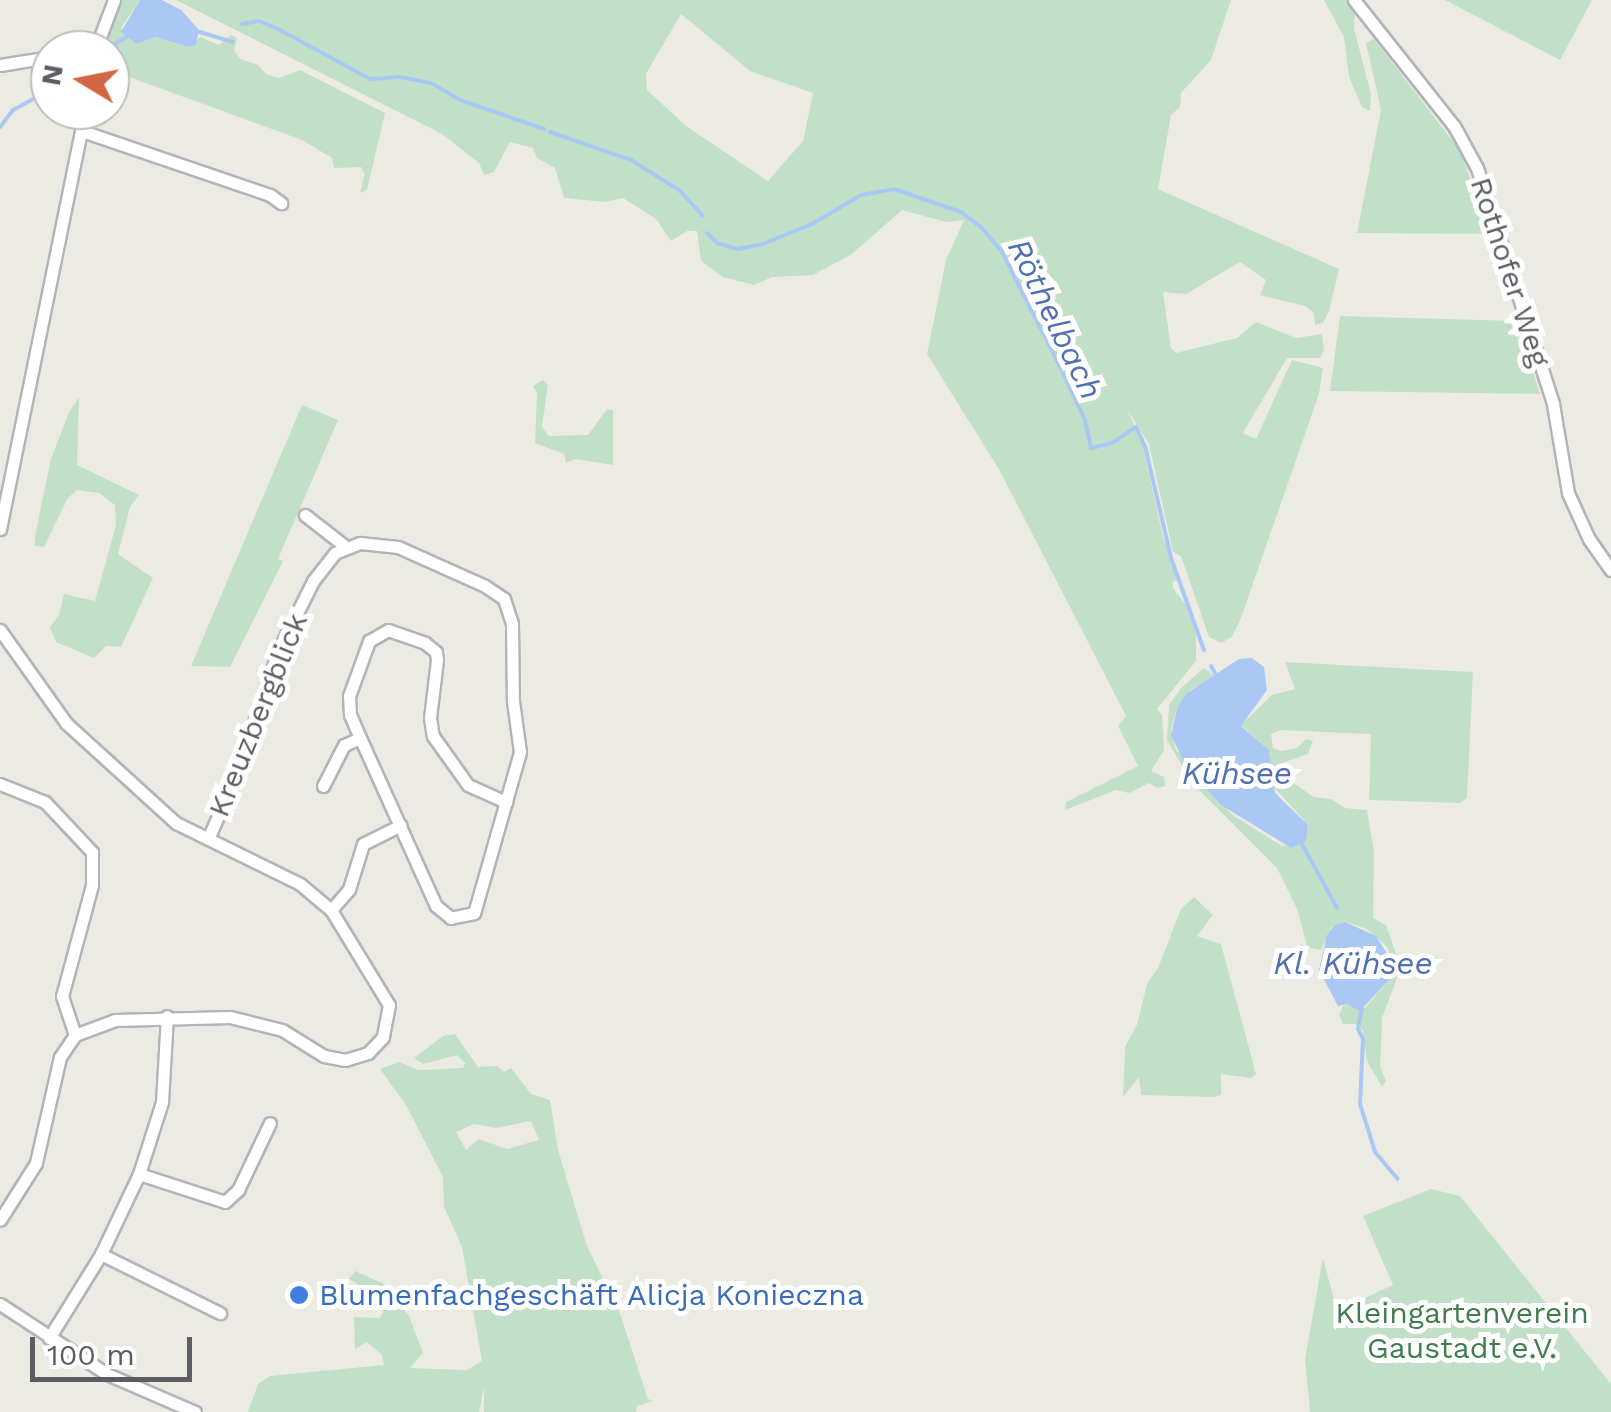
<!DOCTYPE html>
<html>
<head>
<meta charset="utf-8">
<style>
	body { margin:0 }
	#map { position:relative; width:1611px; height:1412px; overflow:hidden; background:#ecebe3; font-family:"Work Sans",sans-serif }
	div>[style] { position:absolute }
	.green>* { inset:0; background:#c2e0c8 }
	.water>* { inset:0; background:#abc8f4 }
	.stream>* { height:4px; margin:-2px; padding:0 2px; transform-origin:2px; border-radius:2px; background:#abc8f4 }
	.roads { filter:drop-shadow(2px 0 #b3b4b9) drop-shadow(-2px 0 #b3b4b9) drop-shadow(0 2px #b3b4b9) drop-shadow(0 -2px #b3b4b9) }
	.minor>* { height:11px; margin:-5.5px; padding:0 5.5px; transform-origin:5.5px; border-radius:5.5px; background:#fff }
	.dots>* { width:28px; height:28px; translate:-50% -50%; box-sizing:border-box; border:5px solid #fff; border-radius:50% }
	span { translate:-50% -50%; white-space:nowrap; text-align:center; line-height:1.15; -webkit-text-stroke:10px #fff; paint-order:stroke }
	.street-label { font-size:30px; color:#5b5d62 }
	.shop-label { font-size:30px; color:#366cbe }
	.left { translate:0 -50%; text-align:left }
	.park-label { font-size:30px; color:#3f7d4c }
	.water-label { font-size:32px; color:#5170b3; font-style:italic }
	.north { position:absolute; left:30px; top:30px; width:100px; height:100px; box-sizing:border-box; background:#fff; border:2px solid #bdbec0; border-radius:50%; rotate:280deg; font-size:28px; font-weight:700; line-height:40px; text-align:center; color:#5b5d62 }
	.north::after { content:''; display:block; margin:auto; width:35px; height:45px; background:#d36642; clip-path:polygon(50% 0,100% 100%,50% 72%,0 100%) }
	.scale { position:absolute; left:30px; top:1337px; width:162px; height:45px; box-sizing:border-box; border:5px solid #5b5d62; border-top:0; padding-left:12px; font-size:30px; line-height:35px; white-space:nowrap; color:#5b5d62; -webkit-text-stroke:8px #fff; paint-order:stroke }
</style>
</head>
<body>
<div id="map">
	<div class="green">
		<i style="clip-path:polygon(117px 0,140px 0,121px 28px,137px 44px,155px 37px,190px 47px,200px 37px,219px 45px,231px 35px,237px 38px,234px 50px,240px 59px,258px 65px,266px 74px,279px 78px,300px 70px,385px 113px,367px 190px,360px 193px,365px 174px,361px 167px,334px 168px,332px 158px,302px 140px,110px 70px,110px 50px,100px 50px)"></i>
		<i style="clip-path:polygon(evenodd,176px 0,1231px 0,1211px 60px,1181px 93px,1180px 107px,1171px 115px,1158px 189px,1339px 269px,1329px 311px,1323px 323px,1315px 325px,1314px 313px,1305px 306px,1260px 295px,1266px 280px,1240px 262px,1186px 294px,1163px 292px,1171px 348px,1176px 353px,1237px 338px,1256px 322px,1296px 338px,1322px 334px,1324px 350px,1320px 358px,1287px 358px,1243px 433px,1256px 439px,1292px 360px,1323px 368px,1319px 394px,1241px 618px,1232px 637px,1221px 643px,1209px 637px,1181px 556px,1173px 552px,1149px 444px,1126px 408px,1141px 438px,1163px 537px,1179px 580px,1173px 581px,1173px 588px,1186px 605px,1196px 634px,1196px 661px,1157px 709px,1162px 715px,1164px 750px,1151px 771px,1164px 777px,1165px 786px,1158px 788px,1149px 783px,1129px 793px,1116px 790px,1065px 810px,1066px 802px,1138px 766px,1118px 726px,1126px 716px,1000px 471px,927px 354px,946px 260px,964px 220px,946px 222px,902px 210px,852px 254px,813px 275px,772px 277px,754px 285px,723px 277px,701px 261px,697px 231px,687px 231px,671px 241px,656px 219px,623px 198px,605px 202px,564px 198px,555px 168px,537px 158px,533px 148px,510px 142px,494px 172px,484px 175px,479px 163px,442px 134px,176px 0,681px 14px,750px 71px,813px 93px,803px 141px,768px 181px,686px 126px,647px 90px,646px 74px,681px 14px)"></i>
		<i style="clip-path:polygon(1324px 0,1349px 0,1355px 11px,1354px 28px,1371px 94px,1370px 111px,1362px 107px,1349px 77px,1344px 37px)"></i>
		<i style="clip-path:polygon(1445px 0,1592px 0,1560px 60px)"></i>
		<i style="clip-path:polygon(1374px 39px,1461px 152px,1489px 234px,1357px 233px,1381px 110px,1366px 43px)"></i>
		<i style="clip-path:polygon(1340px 316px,1517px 321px,1540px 394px,1330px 391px)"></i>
		<i style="clip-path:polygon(543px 380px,548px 385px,542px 427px,549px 436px,588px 435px,607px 409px,613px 410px,613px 465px,575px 459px,566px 463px,564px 454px,535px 443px,537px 393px,533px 386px)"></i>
		<i style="clip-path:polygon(79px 397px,77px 465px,139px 495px,130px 507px,118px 554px,153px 578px,121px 647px,106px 646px,94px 658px,56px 642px,50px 627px,59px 615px,64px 594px,95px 601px,116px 525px,115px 505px,99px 493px,77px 490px,68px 498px,44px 547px,35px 546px,35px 536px,51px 459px,69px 412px)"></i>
		<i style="clip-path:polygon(302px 405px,338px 420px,278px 559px,283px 561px,230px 667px,191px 666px)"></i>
		<i style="clip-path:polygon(1285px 662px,1473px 672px,1467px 798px,1460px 803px,1369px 800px,1371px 734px,1280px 730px,1271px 734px,1273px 748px,1281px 751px,1297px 748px,1306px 739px,1313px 741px,1308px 754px,1282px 763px,1289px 780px,1314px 797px,1331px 799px,1345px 808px,1367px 810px,1374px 852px,1373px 918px,1386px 925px,1401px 968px,1382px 1018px,1380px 1067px,1386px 1081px,1382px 1087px,1367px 1061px,1363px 1031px,1355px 1024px,1343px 1024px,1339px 1015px,1344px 1004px,1363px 1010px,1390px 979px,1393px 963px,1387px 947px,1367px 929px,1349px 923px,1332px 927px,1321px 950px,1307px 947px,1298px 911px,1277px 868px,1192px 783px,1167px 740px,1169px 705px,1181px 688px,1204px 668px,1215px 676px,1190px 690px,1177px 708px,1171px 729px,1175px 748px,1198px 781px,1234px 816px,1282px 846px,1306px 841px,1308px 825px,1273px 786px,1269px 750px,1241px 725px,1272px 695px,1295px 689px)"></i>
		<i style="clip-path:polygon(1194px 897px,1213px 915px,1197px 936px,1221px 944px,1256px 1074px,1251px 1078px,1221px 1074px,1221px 1095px,1213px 1097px,1141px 1095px,1139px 1077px,1123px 1097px,1125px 1047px,1137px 1025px,1147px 984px,1158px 968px,1181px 909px)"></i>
		<i style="clip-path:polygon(evenodd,455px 1034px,478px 1067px,497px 1066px,504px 1072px,511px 1068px,531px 1094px,550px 1100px,558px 1150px,587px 1246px,620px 1314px,648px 1399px,653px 1401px,637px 1406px,636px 1412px,484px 1412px,484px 1387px,479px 1412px,248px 1412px,258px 1384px,270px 1376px,384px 1365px,382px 1355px,367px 1342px,355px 1349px,354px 1317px,380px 1318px,383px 1312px,369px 1291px,349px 1279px,355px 1271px,384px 1284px,409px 1316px,423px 1353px,410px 1368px,467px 1370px,482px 1361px,462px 1247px,444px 1207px,443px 1177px,406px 1105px,380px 1069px,399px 1062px,418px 1070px,463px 1068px,465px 1063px,457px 1055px,423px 1064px,414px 1058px,443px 1036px,455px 1034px,531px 1121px,539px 1140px,507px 1149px,479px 1139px,466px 1150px,456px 1132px,474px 1124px,496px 1128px,531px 1121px)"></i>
		<i style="clip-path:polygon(1431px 1189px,1460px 1196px,1611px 1384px,1611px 1412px,1310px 1412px,1305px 1359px,1323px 1258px,1337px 1311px,1393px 1285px,1363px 1216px)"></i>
	</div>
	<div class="water">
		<i style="clip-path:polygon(140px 0,162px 0,181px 10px,199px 30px,196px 45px,189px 47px,155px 37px,137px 44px,121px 32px)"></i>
		<i style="clip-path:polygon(1252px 658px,1264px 667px,1267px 690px,1241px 726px,1269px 750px,1275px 793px,1308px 825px,1306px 841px,1291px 848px,1221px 805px,1185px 765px,1171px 735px,1177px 708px,1187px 693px,1239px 659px)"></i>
		<i style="clip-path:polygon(1345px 922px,1376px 936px,1393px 963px,1390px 979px,1360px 1011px,1346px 1004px,1338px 1006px,1319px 970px,1327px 935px,1335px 925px)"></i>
	</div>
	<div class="stream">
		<i style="left:242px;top:24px;width:17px;rotate:-10deg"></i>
		<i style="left:259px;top:21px;width:21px;rotate:23deg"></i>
		<i style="left:278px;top:29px;width:105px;rotate:28.5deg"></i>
		<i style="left:370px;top:79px;width:30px;rotate:-4deg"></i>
		<i style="left:400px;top:77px;width:32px;rotate:11deg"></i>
		<i style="left:431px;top:83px;width:34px;rotate:30deg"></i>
		<i style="left:460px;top:100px;width:89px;rotate:19deg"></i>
		<i style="left:200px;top:32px;width:34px;rotate:17deg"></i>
		<i style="left:110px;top:55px;width:13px;rotate:-63deg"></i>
		<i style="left:116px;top:43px;width:16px;rotate:-30deg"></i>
		<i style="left:0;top:127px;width:21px;rotate:-53deg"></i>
		<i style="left:13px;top:110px;width:42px;rotate:-28.4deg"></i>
		<i style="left:550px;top:132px;width:86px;rotate:19.1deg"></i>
		<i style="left:631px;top:160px;width:57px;rotate:32deg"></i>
		<i style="left:679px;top:190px;width:35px;rotate:47deg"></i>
		<i style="left:707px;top:233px;width:14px;rotate:45deg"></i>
		<i style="left:717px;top:243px;width:22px;rotate:16deg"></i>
		<i style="left:738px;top:249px;width:25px;rotate:-11deg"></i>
		<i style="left:763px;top:244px;width:53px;rotate:-22.2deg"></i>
		<i style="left:812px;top:224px;width:57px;rotate:-30.6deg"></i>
		<i style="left:861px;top:195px;width:34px;rotate:-10deg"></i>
		<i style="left:894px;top:189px;width:71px;rotate:18.9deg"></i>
		<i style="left:961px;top:212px;width:26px;rotate:37deg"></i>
		<i style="left:982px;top:228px;width:31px;rotate:50deg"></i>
		<i style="left:1002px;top:252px;width:133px;rotate:63.2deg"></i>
		<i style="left:1062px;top:371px;width:54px;rotate:64.9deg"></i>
		<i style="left:1085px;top:420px;width:29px;rotate:78deg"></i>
		<i style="left:1091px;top:448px;width:22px;rotate:-13deg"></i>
		<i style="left:1112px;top:443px;width:29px;rotate:-34deg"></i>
		<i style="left:1136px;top:427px;width:21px;rotate:65deg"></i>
		<i style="left:1145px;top:446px;width:115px;rotate:76.9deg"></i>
		<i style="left:1171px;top:558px;width:98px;rotate:70.3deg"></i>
		<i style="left:1211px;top:666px;width:10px;rotate:61deg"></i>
		<i style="left:1302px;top:844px;width:73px;rotate:61.3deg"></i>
		<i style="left:1362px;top:1008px;width:21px;rotate:101deg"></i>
		<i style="left:1358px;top:1029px;width:11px;rotate:63deg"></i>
		<i style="left:1363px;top:1039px;width:65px;rotate:92.6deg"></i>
		<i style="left:1360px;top:1104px;width:50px;rotate:72.6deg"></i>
		<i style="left:1375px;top:1152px;width:35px;rotate:50deg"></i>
	</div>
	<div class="roads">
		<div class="minor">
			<i style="left:1354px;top:0;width:161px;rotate:51.6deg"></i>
			<i style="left:1454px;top:126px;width:48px;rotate:61.3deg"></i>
			<i style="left:1477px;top:168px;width:248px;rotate:72.1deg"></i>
			<i style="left:1553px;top:404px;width:90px;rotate:80.4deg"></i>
			<i style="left:1568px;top:493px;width:51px;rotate:65.5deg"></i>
			<i style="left:1589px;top:539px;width:38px;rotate:55deg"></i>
			<i style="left:95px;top:50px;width:53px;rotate:-69.2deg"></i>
			<i style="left:0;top:65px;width:51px;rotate:-9.1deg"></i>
			<i style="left:82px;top:131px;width:199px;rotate:18.8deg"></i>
			<i style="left:270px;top:195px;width:14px;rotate:36deg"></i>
			<i style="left:305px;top:515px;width:52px;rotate:38deg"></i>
			<i style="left:0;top:529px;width:428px;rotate:-78.5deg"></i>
			<i style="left:0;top:630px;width:114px;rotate:54.6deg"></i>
			<i style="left:66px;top:723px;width:149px;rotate:42.3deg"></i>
			<i style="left:176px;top:823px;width:138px;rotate:26.2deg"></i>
			<i style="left:300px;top:884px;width:40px;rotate:40deg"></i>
			<i style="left:331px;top:910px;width:111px;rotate:58.6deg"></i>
			<i style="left:389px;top:1005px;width:33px;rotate:101deg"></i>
			<i style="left:383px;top:1037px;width:22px;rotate:133deg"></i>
			<i style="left:368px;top:1053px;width:24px;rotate:163deg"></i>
			<i style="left:345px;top:1060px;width:21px;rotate:-169deg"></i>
			<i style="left:324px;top:1056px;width:49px;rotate:-148.2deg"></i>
			<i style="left:282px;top:1030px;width:54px;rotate:-166deg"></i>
			<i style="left:230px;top:1017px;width:115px;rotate:178.5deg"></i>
			<i style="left:115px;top:1020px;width:43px;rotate:159.4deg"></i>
			<i style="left:75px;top:1035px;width:27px;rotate:124deg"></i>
			<i style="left:60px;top:1057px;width:109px;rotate:102.8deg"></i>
			<i style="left:36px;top:1163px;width:67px;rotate:122.3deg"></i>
			<i style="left:360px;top:738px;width:25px;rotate:-113deg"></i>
			<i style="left:350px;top:715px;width:19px;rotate:-93deg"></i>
			<i style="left:349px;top:696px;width:59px;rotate:-70deg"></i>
			<i style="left:369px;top:641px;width:22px;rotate:-30deg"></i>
			<i style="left:388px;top:630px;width:39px;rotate:19deg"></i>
			<i style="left:425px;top:643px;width:14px;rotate:39deg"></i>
			<i style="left:436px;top:652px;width:8px;rotate:83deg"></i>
			<i style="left:437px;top:660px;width:58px;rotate:96.9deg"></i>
			<i style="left:430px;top:718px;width:18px;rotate:81deg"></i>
			<i style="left:433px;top:736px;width:60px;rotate:54.5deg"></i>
			<i style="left:468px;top:785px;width:42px;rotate:24.1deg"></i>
			<i style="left:0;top:784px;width:48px;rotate:21.8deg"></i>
			<i style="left:45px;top:802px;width:69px;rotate:46.8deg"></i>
			<i style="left:92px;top:852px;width:33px;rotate:90deg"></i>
			<i style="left:92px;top:885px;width:115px;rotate:105.1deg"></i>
			<i style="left:62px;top:996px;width:41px;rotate:71.6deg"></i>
			<i style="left:208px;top:839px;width:68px;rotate:-66.5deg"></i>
			<i style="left:235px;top:777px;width:135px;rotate:-71deg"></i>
			<i style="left:279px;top:649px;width:76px;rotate:-63.4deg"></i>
			<i style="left:313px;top:581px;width:36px;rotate:-52deg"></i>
			<i style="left:335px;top:553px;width:27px;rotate:-22deg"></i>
			<i style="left:360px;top:543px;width:38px;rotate:6deg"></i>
			<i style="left:398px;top:547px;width:95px;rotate:24.1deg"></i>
			<i style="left:485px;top:586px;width:23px;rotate:34deg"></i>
			<i style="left:504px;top:599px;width:26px;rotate:72deg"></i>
			<i style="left:512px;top:624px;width:77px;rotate:89.3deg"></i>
			<i style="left:513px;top:701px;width:51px;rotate:82.2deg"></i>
			<i style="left:520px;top:752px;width:167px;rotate:105.9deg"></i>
			<i style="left:474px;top:913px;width:24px;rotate:168deg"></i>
			<i style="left:451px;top:918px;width:19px;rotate:-141deg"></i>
			<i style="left:436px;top:906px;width:184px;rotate:-114.3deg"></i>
			<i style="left:360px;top:738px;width:17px;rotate:156deg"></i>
			<i style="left:344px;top:745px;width:46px;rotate:117.1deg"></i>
			<i style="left:331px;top:910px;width:28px;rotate:-49deg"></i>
			<i style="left:349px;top:889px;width:47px;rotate:-72.7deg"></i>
			<i style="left:363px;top:844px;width:42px;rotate:-26.6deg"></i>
			<i style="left:139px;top:1174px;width:90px;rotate:18deg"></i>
			<i style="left:225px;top:1202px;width:18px;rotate:-43deg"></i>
			<i style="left:238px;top:1190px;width:74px;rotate:-64.5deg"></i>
			<i style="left:101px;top:1254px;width:133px;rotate:26.4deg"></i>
			<i style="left:0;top:1304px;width:128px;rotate:33.2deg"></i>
			<i style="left:107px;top:1374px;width:96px;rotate:23.4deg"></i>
			<i style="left:49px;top:1338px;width:99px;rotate:-58.2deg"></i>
			<i style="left:101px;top:1254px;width:89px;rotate:-64.6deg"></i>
			<i style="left:139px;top:1174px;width:76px;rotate:-72.3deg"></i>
			<i style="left:162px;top:1102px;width:86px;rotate:-86.7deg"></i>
		</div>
	</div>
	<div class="dots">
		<i style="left:299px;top:1295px;background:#3f7fe0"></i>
	</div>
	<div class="street-label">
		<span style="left:1510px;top:272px;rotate:72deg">Rothofer Weg</span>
		<span style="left:258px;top:715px;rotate:-68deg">Kreuzbergblick</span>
	</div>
	<div class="shop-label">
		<span class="left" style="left:319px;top:1295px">Blumenfachgeschäft Alicja Konieczna</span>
	</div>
	<div class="park-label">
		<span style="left:1462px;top:1330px">Kleingartenverein<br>Gaustadt e.V.</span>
	</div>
	<div class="water-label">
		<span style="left:1055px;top:319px;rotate:64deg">Röthelbach</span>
		<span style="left:1237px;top:773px">Kühsee</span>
		<span style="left:1353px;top:963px">Kl. Kühsee</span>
	</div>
	<div class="north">N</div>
	<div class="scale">100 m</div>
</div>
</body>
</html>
